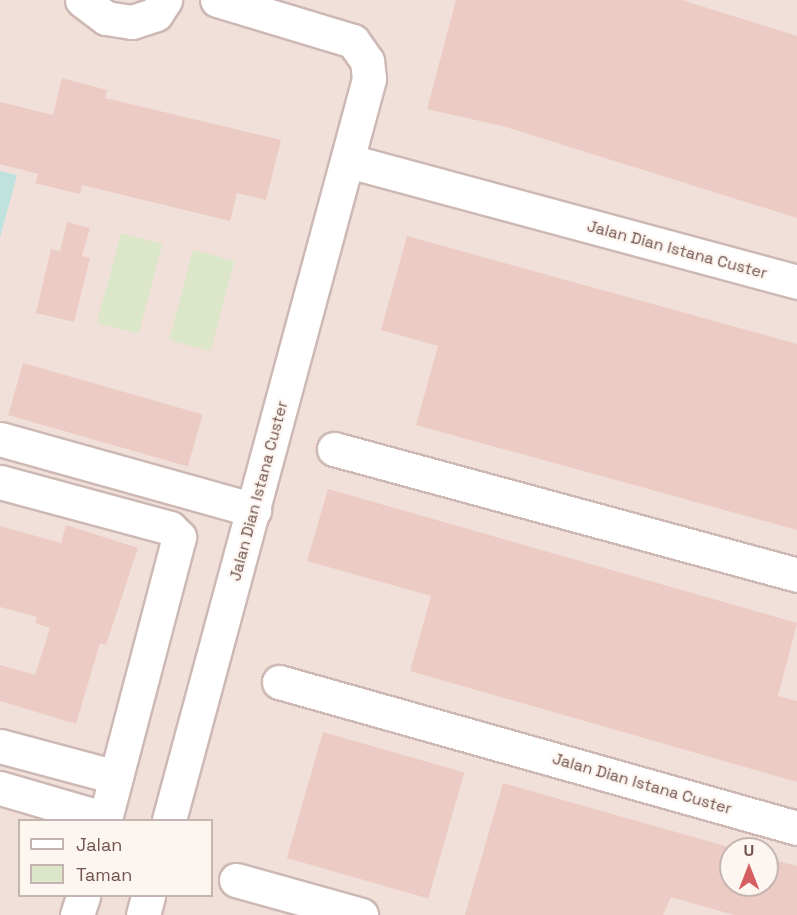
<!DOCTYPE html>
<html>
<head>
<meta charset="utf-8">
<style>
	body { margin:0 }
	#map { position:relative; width:797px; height:915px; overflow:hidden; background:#faf0ea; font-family:"Space Grotesk",sans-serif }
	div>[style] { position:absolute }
	.residential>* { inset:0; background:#f1e0d9 }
	.green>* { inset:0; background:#dce6c9; transform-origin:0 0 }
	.water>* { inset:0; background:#c0e2df }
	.building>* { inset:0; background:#eccbc4; transform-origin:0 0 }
	.roads { filter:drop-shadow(2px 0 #cdb8b4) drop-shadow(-2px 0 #cdb8b4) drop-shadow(0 2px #cdb8b4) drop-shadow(0 -2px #cdb8b4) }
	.minor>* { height:33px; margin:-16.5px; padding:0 16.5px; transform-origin:16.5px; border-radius:16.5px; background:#fff }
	span { translate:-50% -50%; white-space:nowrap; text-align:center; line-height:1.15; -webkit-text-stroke:4.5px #fdf5f0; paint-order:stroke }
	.street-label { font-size:16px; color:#725450 }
	.legend { position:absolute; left:18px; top:819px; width:195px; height:78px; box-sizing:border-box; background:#fdf5f0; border:2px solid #c5b5b0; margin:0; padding:8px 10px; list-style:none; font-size:18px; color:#725450 }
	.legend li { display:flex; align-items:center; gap:12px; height:30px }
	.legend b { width:30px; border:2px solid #c5b5b0 }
	.north { position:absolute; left:719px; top:837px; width:60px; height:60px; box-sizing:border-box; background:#fdf5f0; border:2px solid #c5b5b0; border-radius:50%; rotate:0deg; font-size:16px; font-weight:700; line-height:24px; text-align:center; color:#725450 }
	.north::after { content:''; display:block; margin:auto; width:21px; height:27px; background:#d55e60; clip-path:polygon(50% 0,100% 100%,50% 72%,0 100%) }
</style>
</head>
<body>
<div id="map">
	<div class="residential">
		<i style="clip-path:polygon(evenodd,0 0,797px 0,797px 915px,0 915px,0 0,20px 820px,212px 820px,212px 896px,20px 896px,20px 820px,0 0,731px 849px,767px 849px,767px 885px,731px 885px,731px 849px)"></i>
	</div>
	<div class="green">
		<i style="left:121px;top:233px;width:43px;height:93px;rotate:15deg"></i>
		<i style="left:193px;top:250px;width:43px;height:93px;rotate:15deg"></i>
	</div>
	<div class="water">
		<i style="clip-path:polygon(0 171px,17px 175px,0 238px)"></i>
	</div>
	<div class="building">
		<i style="clip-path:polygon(456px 0,682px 0,797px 36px,797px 218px,502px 126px,427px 109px)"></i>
		<i style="clip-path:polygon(62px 78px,107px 90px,105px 98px,281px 140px,266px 200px,237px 193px,230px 221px,82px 185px,80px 194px,35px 183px,38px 174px,0 164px,0 102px,53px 115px)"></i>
		<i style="clip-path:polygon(67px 222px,90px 228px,82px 256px,90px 258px,74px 322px,36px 313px,51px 249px,60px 251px)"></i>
		<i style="clip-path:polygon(407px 236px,797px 344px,797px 530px,416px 425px,438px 346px,381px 330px)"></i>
		<i style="left:23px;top:363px;width:187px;height:54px;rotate:16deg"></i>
		<i style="clip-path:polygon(328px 489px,797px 623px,778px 696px,797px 701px,797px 782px,410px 671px,431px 596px,307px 561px)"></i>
		<i style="clip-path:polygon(66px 525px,138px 548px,106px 645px,100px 643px,76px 724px,0 701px,0 665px,35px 675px,50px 628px,35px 623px,37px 617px,0 607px,0 526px,61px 543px)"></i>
		<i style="left:323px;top:732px;width:147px;height:131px;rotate:16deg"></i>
		<i style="clip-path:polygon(503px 783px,736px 849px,731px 849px,731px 885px,767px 885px,767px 858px,797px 866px,797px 915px,734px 915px,671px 897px,663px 915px,465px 915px)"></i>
	</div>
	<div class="roads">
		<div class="minor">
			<i style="left:82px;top:0;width:30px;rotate:37deg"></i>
			<i style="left:106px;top:18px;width:26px;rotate:9deg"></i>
			<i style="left:132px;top:22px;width:25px;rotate:-18deg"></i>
			<i style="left:156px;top:14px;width:17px;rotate:-57deg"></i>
			<i style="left:349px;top:161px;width:464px;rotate:15.1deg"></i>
			<i style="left:0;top:439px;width:264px;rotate:15.6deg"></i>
			<i style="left:334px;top:449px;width:480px;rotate:15.2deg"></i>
			<i style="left:0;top:482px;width:176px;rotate:15.1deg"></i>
			<i style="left:170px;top:528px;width:13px;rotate:45deg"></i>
			<i style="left:179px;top:537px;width:293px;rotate:104.7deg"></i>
			<i style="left:279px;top:682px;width:538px;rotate:15.74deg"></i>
			<i style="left:0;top:746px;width:120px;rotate:15deg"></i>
			<i style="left:0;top:788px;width:110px;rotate:16.3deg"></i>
			<i style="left:169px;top:820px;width:768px;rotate:-74.9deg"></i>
			<i style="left:369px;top:79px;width:18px;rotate:-96deg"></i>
			<i style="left:367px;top:61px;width:24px;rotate:-125deg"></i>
			<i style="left:353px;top:41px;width:142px;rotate:-163.2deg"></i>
			<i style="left:236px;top:880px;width:130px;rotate:15.6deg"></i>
			<i style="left:77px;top:915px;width:20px;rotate:-72deg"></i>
			<i style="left:143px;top:915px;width:20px;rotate:-75deg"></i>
		</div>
	</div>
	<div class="street-label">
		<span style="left:677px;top:250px;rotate:15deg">Jalan Dian Istana Custer</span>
		<span style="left:259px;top:491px;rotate:-75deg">Jalan Dian Istana Custer</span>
		<span style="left:642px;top:784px;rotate:16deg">Jalan Dian Istana Custer</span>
	</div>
	<ul class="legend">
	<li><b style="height:8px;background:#fff"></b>Jalan</li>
	<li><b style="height:16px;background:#dce6c9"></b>Taman</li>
	</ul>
	<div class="north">U</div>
</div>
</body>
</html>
